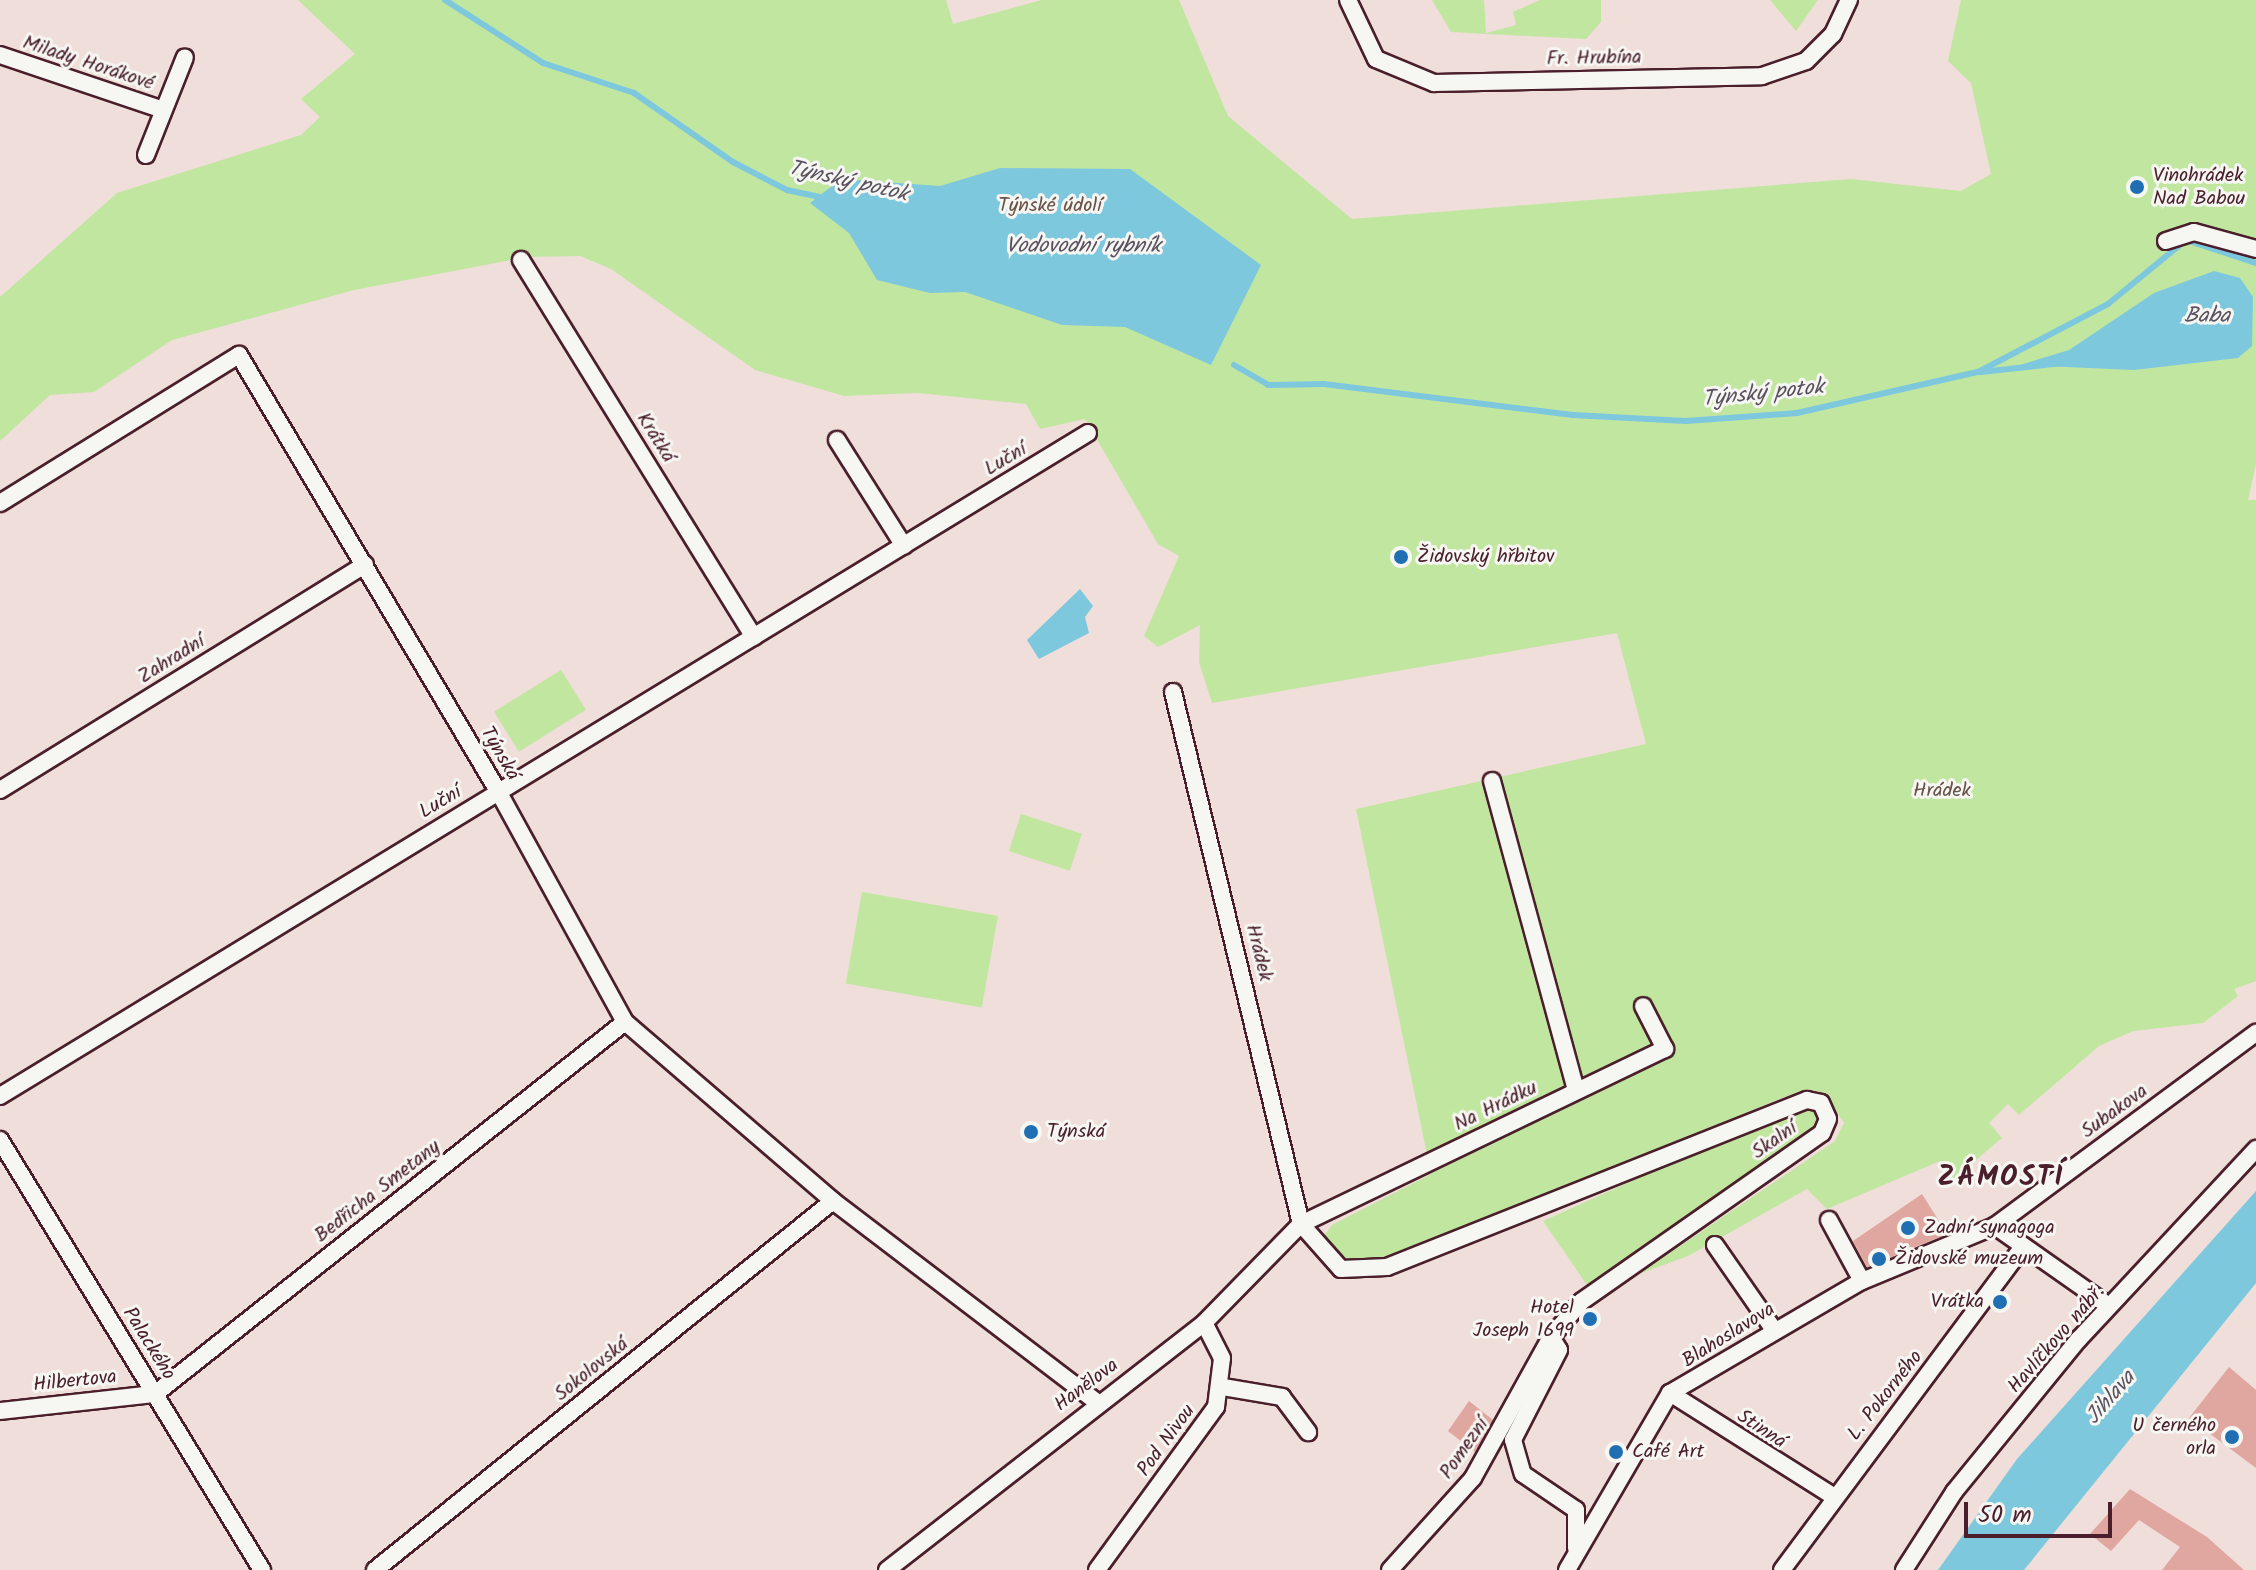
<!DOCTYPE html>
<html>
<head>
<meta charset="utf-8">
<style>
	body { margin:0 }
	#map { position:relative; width:2256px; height:1570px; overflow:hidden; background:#efded9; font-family:Kalam,sans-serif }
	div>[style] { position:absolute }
	.green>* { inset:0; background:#c1e6a0; transform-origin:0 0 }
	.water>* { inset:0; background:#7ec8de }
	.stream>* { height:6px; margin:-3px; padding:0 3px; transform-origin:3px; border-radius:3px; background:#7ec8de }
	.building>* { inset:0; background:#e0a6a0 }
	.roads { filter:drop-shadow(2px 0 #4a1f2b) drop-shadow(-2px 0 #4a1f2b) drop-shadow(0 2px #4a1f2b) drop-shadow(0 -2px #4a1f2b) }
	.street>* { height:16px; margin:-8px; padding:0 8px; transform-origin:8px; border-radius:8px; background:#f6f6f2 }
	.dots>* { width:22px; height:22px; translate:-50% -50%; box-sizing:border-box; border:4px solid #f6f6f2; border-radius:50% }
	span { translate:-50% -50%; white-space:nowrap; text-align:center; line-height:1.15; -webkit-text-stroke:6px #f6f6f2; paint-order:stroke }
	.street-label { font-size:20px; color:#4a1f2b }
	.poi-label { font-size:20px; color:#4a1f2b }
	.left { translate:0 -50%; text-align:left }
	.right { translate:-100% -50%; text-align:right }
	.park-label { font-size:20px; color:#685148 }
	.water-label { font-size:22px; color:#5a5261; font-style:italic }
	.district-label { font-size:28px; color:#4a1f2b; font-weight:700; letter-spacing:2px }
	.scale { position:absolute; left:1964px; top:1502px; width:148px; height:36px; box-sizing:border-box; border:4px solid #4a1f2b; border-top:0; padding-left:10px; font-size:24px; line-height:28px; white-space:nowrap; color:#4a1f2b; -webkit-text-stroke:6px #f6f6f2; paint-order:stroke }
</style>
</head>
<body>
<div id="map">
	<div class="green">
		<i style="clip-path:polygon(298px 0,946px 0,953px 24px,1042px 0,1179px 0,1228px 116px,1352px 219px,1851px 179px,1961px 191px,1991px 174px,1971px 83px,1948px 61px,1961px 0,2256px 0,2256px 464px,2248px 500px,2256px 500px,2256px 981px,2234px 989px,2238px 996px,2203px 1023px,2133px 1031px,2099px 1046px,2019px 1115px,2008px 1104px,1989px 1123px,2002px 1138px,1952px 1180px,1940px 1161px,1827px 1209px,1807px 1189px,1688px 1256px,1639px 1274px,1835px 1141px,1844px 1123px,1828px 1099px,1784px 1097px,1391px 1258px,1349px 1261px,1324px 1236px,1332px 1225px,1431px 1174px,1356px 809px,1646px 744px,1617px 633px,1212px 703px,1199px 662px,1200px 625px,1158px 647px,1144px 636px,1179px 556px,1158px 544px,1085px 419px,1040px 429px,1026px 404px,918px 393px,844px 396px,755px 370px,611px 269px,580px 256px,527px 257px,354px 290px,172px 340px,94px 392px,50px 395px,0 441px,0 297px,117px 193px,301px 135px,320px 117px,301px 99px,355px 54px)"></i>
		<i style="clip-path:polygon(1432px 0,1484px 0,1486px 33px,1516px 25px,1513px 12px,1540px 0,1601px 0,1601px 22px,1586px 39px,1451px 32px)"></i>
		<i style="clip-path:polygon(1770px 0,1818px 0,1796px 31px)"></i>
		<i style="left:561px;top:670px;width:47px;height:79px;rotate:58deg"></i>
		<i style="left:1021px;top:814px;width:64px;height:39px;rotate:18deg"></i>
		<i style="left:862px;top:892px;width:138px;height:93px;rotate:10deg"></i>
		<i style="clip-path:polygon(1796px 1107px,1818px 1113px,1812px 1135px,1587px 1285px,1543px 1221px)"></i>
	</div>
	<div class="water">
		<i style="clip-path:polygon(1000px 168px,1130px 169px,1261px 265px,1211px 365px,1125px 327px,1062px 325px,965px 292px,930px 293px,877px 280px,849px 233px,810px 203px,841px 179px,940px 186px)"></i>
		<i style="clip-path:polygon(2214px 271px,2240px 278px,2253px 297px,2252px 346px,2238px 358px,2134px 370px,2020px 365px,2069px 350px,2154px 293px)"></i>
		<i style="clip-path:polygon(1080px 589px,1093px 606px,1085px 617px,1089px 633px,1039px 659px,1027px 640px)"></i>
		<i style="clip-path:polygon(2256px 1191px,2256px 1283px,2024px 1570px,1938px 1570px,2017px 1459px)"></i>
	</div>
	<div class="stream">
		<i style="left:445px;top:0;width:117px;rotate:32.7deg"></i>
		<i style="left:543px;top:63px;width:96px;rotate:18.2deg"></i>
		<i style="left:634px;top:93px;width:121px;rotate:34.9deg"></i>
		<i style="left:733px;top:162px;width:61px;rotate:27.4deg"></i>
		<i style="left:787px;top:190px;width:35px;rotate:12deg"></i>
		<i style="left:1234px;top:365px;width:39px;rotate:30deg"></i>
		<i style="left:1268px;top:385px;width:56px;rotate:-1deg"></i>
		<i style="left:1324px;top:384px;width:251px;rotate:7.1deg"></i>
		<i style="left:1573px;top:415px;width:113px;rotate:3deg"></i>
		<i style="left:1686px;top:421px;width:111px;rotate:-4.1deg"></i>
		<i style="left:1797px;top:413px;width:186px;rotate:-12.8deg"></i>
		<i style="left:1978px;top:372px;width:147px;rotate:-27.6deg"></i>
		<i style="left:2108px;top:304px;width:101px;rotate:-39.4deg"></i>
		<i style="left:2186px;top:240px;width:74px;rotate:18.2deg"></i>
		<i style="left:1981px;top:372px;width:81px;rotate:-6.3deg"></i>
	</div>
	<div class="building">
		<i style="clip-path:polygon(1922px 1194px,1947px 1234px,1867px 1267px,1853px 1241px)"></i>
		<i style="clip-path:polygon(2229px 1367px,2256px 1390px,2256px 1468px,2189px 1418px)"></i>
		<i style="clip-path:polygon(1469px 1401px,1493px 1420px,1475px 1452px,1448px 1431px)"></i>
		<i style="clip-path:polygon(2130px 1489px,2207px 1537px,2244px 1570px,2162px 1570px,2180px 1547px,2139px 1520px,2111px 1551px,2090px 1534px)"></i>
	</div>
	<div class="roads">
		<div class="street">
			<i style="left:1348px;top:0;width:65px;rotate:64.6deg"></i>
			<i style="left:1376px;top:59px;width:63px;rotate:22.5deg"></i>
			<i style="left:1434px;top:83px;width:328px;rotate:-1.2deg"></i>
			<i style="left:1762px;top:76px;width:46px;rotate:-18.8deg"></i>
			<i style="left:1806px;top:61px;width:38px;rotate:-45deg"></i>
			<i style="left:1833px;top:34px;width:38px;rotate:-65deg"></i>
			<i style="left:0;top:55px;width:172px;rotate:18.6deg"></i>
			<i style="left:146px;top:155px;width:105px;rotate:-68.3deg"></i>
			<i style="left:2166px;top:241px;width:29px;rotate:-18deg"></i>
			<i style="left:2194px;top:232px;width:64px;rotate:15.3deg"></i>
			<i style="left:521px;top:260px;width:443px;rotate:58.3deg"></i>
			<i style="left:837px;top:440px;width:125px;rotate:57.7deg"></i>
			<i style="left:0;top:503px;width:281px;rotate:-31.8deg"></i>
			<i style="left:239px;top:355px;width:507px;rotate:59.29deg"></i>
			<i style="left:498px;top:791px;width:264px;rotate:61.2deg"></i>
			<i style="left:625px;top:1022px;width:274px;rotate:40.7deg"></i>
			<i style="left:833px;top:1201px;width:332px;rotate:37.3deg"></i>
			<i style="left:1173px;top:692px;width:547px;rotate:76.47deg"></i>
			<i style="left:1492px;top:781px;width:320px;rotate:74.8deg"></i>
			<i style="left:0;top:790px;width:429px;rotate:-31.7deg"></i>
			<i style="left:0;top:1096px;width:1274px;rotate:-31.36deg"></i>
			<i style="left:0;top:1140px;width:504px;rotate:58.65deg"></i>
			<i style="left:1829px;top:1220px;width:69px;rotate:61.6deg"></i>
			<i style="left:1301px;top:1224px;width:60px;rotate:48.4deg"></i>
			<i style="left:1341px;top:1269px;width:46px;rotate:-2.5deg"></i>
			<i style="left:1387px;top:1267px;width:452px;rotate:-21.7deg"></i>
			<i style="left:1807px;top:1100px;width:14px;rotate:12deg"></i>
			<i style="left:1821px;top:1103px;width:17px;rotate:66deg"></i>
			<i style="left:1828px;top:1119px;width:15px;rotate:113deg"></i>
			<i style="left:1822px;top:1133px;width:294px;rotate:145deg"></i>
			<i style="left:1581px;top:1302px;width:46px;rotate:130.6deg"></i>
			<i style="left:1551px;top:1337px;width:161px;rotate:119deg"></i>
			<i style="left:1473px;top:1478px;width:124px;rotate:132.1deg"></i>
			<i style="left:1995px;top:1226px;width:139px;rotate:35.1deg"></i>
			<i style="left:1715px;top:1245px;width:103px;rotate:55.2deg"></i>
			<i style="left:1551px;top:1337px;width:15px;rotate:58deg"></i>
			<i style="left:1559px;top:1350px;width:101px;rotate:117.1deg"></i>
			<i style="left:1513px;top:1440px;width:35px;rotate:74deg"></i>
			<i style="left:1523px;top:1474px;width:64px;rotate:34.2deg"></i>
			<i style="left:1576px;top:1510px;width:38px;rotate:90deg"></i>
			<i style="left:1223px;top:1387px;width:60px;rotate:9.6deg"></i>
			<i style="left:1282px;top:1397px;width:44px;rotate:53.4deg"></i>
			<i style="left:1670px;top:1393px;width:193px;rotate:32.3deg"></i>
			<i style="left:155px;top:1394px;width:599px;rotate:-38.36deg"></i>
			<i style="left:0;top:1411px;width:156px;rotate:-6.3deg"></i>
			<i style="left:375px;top:1570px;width:588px;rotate:-38.86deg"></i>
			<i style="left:887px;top:1570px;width:402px;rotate:-37.9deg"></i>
			<i style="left:1204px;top:1323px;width:139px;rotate:-45.6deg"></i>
			<i style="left:1301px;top:1224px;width:404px;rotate:-25.7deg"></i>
			<i style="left:1665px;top:1049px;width:48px;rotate:-117.1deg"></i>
			<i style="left:1097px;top:1570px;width:202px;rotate:-53.9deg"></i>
			<i style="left:1216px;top:1407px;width:49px;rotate:-83deg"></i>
			<i style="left:1222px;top:1358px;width:39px;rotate:-117deg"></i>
			<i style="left:1567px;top:1570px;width:205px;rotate:-59.8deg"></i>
			<i style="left:1670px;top:1393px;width:222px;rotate:-30.3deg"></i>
			<i style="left:1862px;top:1281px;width:144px;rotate:-22.5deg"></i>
			<i style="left:1995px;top:1226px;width:325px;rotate:-36.5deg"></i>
			<i style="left:1782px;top:1570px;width:403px;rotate:-53.3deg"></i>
			<i style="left:1904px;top:1570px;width:93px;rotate:-57.3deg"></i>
			<i style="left:1954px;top:1492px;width:198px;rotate:-50.8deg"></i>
			<i style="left:2079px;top:1339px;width:260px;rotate:-47deg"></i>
		</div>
	</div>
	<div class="dots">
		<i style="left:2137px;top:187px;background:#1f6fb2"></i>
		<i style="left:1401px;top:557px;background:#1f6fb2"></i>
		<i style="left:1031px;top:1132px;background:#1f6fb2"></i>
		<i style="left:1908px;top:1228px;background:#1f6fb2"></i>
		<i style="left:1879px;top:1259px;background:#1f6fb2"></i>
		<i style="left:2000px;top:1302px;background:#1f6fb2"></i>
		<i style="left:1590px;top:1319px;background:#1f6fb2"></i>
		<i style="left:2232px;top:1437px;background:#1f6fb2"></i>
		<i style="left:1616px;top:1452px;background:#1f6fb2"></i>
	</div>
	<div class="street-label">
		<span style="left:1594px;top:59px;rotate:-1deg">Fr. Hrubína</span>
		<span style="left:88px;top:64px;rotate:18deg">Milady Horákové</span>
		<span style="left:655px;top:438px;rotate:58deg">Krátká</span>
		<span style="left:1006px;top:460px;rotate:-31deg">Luční</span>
		<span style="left:172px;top:660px;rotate:-32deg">Zahradní</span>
		<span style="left:499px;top:754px;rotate:60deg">Týnská</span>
		<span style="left:441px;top:803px;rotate:-31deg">Luční</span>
		<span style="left:1258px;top:953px;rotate:76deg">Hrádek</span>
		<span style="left:1496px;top:1107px;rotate:-26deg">Na Hrádku</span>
		<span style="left:2115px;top:1112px;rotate:-36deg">Subakova</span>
		<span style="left:1775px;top:1141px;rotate:-35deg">Skalní</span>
		<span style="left:378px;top:1192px;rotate:-38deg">Bedřicha Smetany</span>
		<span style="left:1729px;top:1336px;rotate:-32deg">Blahoslavova</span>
		<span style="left:2057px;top:1340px;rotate:-49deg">Havlíčkovo nábř.</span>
		<span style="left:148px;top:1344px;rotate:58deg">Palackého</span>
		<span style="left:592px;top:1370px;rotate:-39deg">Sokolovská</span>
		<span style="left:75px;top:1382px;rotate:-6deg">Hilbertova</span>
		<span style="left:1087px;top:1386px;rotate:-37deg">Hanělova</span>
		<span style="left:1886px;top:1396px;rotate:-52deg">L. Pokorného</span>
		<span style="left:1761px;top:1430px;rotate:33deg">Stinná</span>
		<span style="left:1167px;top:1441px;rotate:-54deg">Pod Nivou</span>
		<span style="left:1465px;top:1449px;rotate:-55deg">Pomezní</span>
	</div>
	<div class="poi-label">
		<span class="left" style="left:2153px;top:188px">Vinohrádek<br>Nad Babou</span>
		<span class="left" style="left:1417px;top:557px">Židovský hřbitov</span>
		<span class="left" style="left:1047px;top:1132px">Týnská</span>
		<span class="left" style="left:1924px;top:1228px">Zadní synagoga</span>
		<span class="left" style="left:1895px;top:1259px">Židovské muzeum</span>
		<span class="right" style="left:1984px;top:1302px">Vrátka</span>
		<span class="right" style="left:1574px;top:1320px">Hotel<br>Joseph 1699</span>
		<span class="right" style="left:2216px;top:1438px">U černého<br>orla</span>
		<span class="left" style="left:1632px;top:1452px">Café Art</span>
	</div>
	<div class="park-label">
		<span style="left:1050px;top:206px">Týnské údolí</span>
		<span style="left:1942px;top:791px">Hrádek</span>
	</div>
	<div class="water-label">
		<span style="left:848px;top:182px;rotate:13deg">Týnský potok</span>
		<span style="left:1083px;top:247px">Vodovodní rybník</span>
		<span style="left:2207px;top:317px">Baba</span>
		<span style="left:1763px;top:394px;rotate:-6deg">Týnský potok</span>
		<span style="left:2111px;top:1398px;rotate:-49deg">Jihlava</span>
	</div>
	<div class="district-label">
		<span style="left:2001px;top:1178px">ZÁMOSTÍ</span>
	</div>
	<div class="scale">50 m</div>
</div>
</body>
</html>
